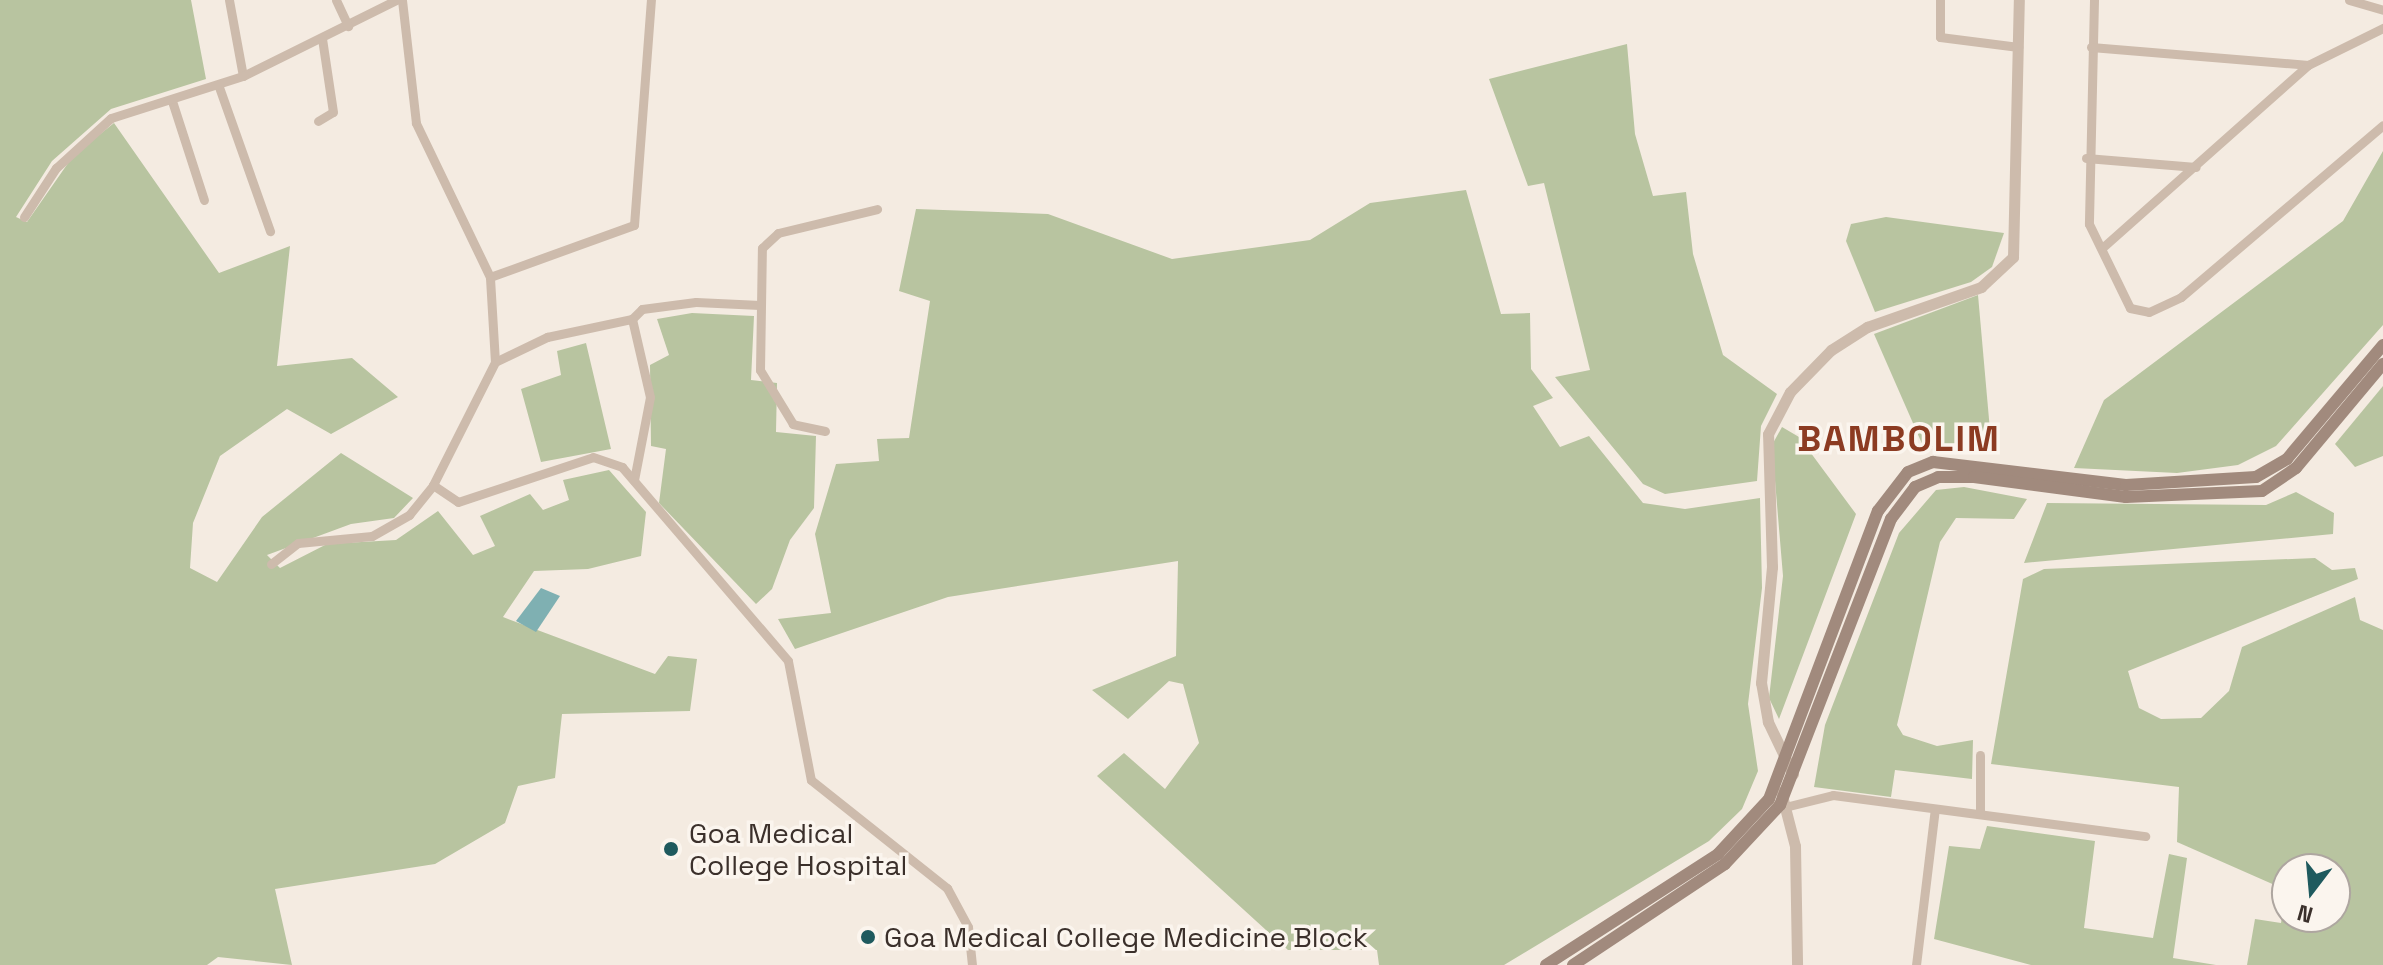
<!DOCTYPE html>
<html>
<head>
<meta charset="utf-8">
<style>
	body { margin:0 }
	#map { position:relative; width:2383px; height:965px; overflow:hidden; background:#f4ebe1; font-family:"Space Grotesk",sans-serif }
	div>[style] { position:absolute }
	.green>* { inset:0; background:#b8c4a0 }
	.water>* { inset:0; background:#7fb0b2 }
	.minor>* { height:9px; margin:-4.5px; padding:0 4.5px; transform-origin:4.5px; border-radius:4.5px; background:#cdbbac }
	.tertiary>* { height:11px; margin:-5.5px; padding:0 5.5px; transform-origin:5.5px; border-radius:5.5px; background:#cdbbac }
	.secondary>* { height:12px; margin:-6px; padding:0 6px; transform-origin:6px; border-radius:6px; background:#a18a7d }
	.dots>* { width:22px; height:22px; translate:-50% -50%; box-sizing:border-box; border:4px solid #fbf5ee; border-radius:50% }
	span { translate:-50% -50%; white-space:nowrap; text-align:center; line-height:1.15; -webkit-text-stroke:7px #fbf5ee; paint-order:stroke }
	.poi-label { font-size:28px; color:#3b302b }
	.left { translate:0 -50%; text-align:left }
	.district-label { font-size:36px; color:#8c3b22; font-weight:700; letter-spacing:2px }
	.north { position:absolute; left:2271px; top:853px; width:80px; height:80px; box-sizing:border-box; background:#fbf5ee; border:2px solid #aea6a0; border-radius:50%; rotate:196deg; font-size:22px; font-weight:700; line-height:32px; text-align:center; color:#3b302b }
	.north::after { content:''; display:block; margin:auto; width:28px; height:36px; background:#1f5a5e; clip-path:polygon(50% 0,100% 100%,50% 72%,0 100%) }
</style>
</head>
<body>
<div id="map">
	<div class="green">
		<i style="clip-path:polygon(0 0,191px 0,206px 79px,111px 109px,52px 161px,16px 217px,27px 222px,73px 156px,114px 123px,219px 273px,290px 246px,277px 366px,352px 358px,398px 397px,331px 434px,287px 409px,220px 456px,193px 523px,190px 568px,217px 582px,262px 517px,341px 453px,413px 498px,394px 518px,351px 524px,267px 555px,280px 568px,327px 544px,396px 540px,438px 511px,473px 555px,495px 546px,480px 516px,530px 494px,543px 510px,569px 500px,563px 480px,609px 470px,646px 512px,641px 556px,588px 569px,534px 571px,503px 617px,655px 674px,668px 656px,697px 659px,690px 711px,562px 714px,555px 778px,518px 786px,505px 823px,435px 864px,275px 889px,292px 965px,218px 957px,207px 965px,0 965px)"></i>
		<i style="clip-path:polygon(1627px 44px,1635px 134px,1653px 196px,1686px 192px,1693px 254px,1723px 355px,1777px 394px,1761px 426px,1757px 481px,1665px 494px,1643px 484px,1555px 377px,1590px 370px,1544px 183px,1528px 186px,1489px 79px)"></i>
		<i style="clip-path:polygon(2383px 151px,2383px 325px,2276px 446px,2238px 465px,2177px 473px,2074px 468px,2104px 400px,2343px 221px)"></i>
		<i style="clip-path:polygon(1466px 190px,1501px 314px,1530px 313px,1531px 369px,1553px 398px,1533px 406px,1560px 447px,1589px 436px,1643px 503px,1685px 509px,1760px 498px,1762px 588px,1748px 704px,1758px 771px,1742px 809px,1709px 841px,1504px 965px,1379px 965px,1377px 950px,1288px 950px,1097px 776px,1124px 753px,1165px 789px,1199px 743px,1183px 684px,1169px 681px,1128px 719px,1092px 690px,1176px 656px,1178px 561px,948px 597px,795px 649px,778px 619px,831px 613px,815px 534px,836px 464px,879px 461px,877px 439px,909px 438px,930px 301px,899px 291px,916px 209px,1048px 214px,1172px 259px,1310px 240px,1370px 203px)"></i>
		<i style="clip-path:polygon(1886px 217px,2004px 233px,1992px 267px,1971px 282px,1875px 312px,1846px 241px,1851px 224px)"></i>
		<i style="clip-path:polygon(1978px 295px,1992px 453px,1923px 446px,1874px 334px)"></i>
		<i style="clip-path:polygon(692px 313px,754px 316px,751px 380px,777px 383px,776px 432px,816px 436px,814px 508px,790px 540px,772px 589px,756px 604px,659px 503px,666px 449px,651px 446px,650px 365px,669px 355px,657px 319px)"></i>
		<i style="clip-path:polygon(586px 343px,611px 449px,541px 462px,521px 389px,561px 375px,557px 351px)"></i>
		<i style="clip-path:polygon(2383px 386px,2383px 456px,2355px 467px,2335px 444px)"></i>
		<i style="clip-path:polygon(1782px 427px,1799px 437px,1856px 514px,1779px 719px,1769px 698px,1783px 576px,1772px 445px)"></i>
		<i style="clip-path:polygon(1964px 487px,2027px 499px,2014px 519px,1956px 518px,1940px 542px,1897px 725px,1903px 735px,1937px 746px,1973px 740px,1972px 779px,1895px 770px,1891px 797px,1814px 787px,1825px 725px,1899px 533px,1936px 490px)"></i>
		<i style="clip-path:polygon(2296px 492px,2334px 513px,2333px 534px,2024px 563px,2047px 503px,2266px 505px)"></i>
		<i style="clip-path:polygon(evenodd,2315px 558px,2332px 570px,2355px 568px,2358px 579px,2128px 671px,2139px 708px,2161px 719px,2201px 718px,2229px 691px,2242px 647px,2355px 597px,2360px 620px,2383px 630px,2383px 965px,2247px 965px,2255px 919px,2281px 923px,2286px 890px,2177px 842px,2179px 787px,1991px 764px,2023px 579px,2044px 569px,2315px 558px,2287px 869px,2335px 869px,2335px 917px,2287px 917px,2287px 869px)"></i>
		<i style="clip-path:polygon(1987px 826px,2095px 841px,2084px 928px,2153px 938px,2169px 854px,2187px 858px,2173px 958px,2216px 965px,2031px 965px,1934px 939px,1949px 846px,1980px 849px)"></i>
	</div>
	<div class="water">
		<i style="clip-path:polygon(541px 588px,560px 596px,536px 632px,516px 621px)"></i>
	</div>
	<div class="minor">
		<i style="left:229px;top:0;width:77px;rotate:79.6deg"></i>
		<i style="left:243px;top:76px;width:171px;rotate:-26.4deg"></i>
		<i style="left:336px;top:0;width:29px;rotate:65deg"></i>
		<i style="left:1940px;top:0;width:37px;rotate:90deg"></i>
		<i style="left:1940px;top:37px;width:79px;rotate:7.3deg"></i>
		<i style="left:2094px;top:0;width:224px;rotate:91.3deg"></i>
		<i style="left:2089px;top:224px;width:93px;rotate:64deg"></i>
		<i style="left:2130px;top:308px;width:19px;rotate:12deg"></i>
		<i style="left:2149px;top:312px;width:35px;rotate:-25deg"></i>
		<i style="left:2181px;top:297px;width:265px;rotate:-40.4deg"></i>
		<i style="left:2349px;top:0;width:35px;rotate:16deg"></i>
		<i style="left:2091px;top:47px;width:218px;rotate:4.7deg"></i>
		<i style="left:219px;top:87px;width:153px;rotate:70.5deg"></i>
		<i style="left:172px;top:101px;width:104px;rotate:72.1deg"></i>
		<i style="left:318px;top:121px;width:17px;rotate:-31deg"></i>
		<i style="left:333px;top:112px;width:75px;rotate:-98.5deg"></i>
		<i style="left:2086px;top:158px;width:110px;rotate:4.7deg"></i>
		<i style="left:24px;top:217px;width:59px;rotate:-56.9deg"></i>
		<i style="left:56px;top:168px;width:74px;rotate:-42.3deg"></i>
		<i style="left:111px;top:118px;width:139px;rotate:-17.7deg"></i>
		<i style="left:2102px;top:248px;width:276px;rotate:-41.6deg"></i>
		<i style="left:2308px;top:65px;width:84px;rotate:-26.3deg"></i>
		<i style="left:490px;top:277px;width:153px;rotate:-19.9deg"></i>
		<i style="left:634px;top:225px;width:226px;rotate:-85.7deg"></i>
		<i style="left:632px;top:319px;width:14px;rotate:-45deg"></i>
		<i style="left:642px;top:309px;width:54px;rotate:-7.4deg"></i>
		<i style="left:696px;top:302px;width:64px;rotate:2.7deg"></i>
		<i style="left:495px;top:362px;width:58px;rotate:-25.7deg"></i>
		<i style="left:547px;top:337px;width:87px;rotate:-12deg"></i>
		<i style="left:632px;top:319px;width:80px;rotate:77deg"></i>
		<i style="left:650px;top:397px;width:85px;rotate:100.9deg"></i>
		<i style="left:825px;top:431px;width:33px;rotate:-168deg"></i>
		<i style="left:793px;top:424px;width:63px;rotate:-121.4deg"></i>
		<i style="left:760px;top:370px;width:122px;rotate:-89.1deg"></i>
		<i style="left:762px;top:248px;width:22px;rotate:-43deg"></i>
		<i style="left:778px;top:233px;width:102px;rotate:-13.6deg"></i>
		<i style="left:433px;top:485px;width:30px;rotate:34deg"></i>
		<i style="left:458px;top:502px;width:142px;rotate:-18.4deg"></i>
		<i style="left:593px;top:457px;width:31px;rotate:19deg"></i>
		<i style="left:622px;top:467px;width:255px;rotate:49.4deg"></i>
		<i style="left:788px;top:661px;width:121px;rotate:79.1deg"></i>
		<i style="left:811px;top:780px;width:174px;rotate:38.5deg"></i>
		<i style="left:947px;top:888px;width:44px;rotate:61.7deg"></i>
		<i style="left:968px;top:927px;width:38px;rotate:84deg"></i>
		<i style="left:271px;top:564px;width:34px;rotate:-38deg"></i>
		<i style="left:298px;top:543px;width:74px;rotate:-5.4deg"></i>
		<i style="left:372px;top:536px;width:43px;rotate:-29.6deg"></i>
		<i style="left:409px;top:515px;width:38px;rotate:-51deg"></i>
		<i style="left:433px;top:485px;width:138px;rotate:-63.2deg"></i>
		<i style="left:495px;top:362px;width:85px;rotate:-93.4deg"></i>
		<i style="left:490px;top:277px;width:171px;rotate:-115.7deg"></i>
		<i style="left:416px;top:123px;width:124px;rotate:-96.5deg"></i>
		<i style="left:1789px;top:806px;width:45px;rotate:-14deg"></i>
		<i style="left:1833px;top:795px;width:315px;rotate:7.5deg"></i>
		<i style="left:1980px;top:814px;width:59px;rotate:-90deg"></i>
		<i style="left:1916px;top:965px;width:157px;rotate:-83.1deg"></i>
	</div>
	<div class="tertiary">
		<i style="left:1793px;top:774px;width:58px;rotate:-115.7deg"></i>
		<i style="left:1768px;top:722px;width:40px;rotate:-100deg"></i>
		<i style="left:1761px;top:683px;width:117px;rotate:-84.6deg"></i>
		<i style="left:1772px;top:567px;width:133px;rotate:-91.7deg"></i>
		<i style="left:1768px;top:434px;width:47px;rotate:-62.4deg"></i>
		<i style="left:1790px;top:392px;width:59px;rotate:-45.7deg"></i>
		<i style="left:1831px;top:350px;width:43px;rotate:-32.6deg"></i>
		<i style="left:1867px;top:327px;width:121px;rotate:-19.3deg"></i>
		<i style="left:1981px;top:287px;width:44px;rotate:-43.2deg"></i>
		<i style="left:2013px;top:257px;width:257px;rotate:-88.7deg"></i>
		<i style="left:1781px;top:792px;width:56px;rotate:75.5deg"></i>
		<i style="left:1795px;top:846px;width:119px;rotate:89deg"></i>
	</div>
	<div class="secondary">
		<i style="left:1546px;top:965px;width:205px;rotate:-32.8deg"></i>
		<i style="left:1718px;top:854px;width:75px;rotate:-47.2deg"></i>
		<i style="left:1769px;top:799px;width:308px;rotate:-69.3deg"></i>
		<i style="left:1878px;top:511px;width:49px;rotate:-52.4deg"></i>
		<i style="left:1908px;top:472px;width:27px;rotate:-22deg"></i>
		<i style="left:1933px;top:462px;width:194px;rotate:6.8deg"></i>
		<i style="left:2126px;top:485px;width:130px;rotate:-3.5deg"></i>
		<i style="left:2256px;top:477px;width:36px;rotate:-30deg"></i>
		<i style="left:2287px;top:459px;width:149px;rotate:-49.9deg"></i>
		<i style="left:1573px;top:965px;width:182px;rotate:-33.6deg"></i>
		<i style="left:1725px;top:864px;width:81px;rotate:-47deg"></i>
		<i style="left:1780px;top:805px;width:307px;rotate:-68.8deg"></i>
		<i style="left:1891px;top:519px;width:40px;rotate:-53deg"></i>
		<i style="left:1915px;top:487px;width:25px;rotate:-23deg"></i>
		<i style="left:1938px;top:477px;width:36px"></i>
		<i style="left:1974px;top:477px;width:153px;rotate:7.5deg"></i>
		<i style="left:2126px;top:497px;width:136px;rotate:-2.5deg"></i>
		<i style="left:2262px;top:491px;width:41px;rotate:-34.1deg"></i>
		<i style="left:2296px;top:468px;width:136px;rotate:-50.1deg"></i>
	</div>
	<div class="dots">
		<i style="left:671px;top:849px;background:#1f5a5e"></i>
		<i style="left:868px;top:937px;background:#1f5a5e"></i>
	</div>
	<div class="poi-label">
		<span class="left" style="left:689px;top:849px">Goa Medical<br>College Hospital</span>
		<span class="left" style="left:884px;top:937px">Goa Medical College Medicine Block</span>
	</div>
	<div class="district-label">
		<span style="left:1899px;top:440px">BAMBOLIM</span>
	</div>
	<div class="north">N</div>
</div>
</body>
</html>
